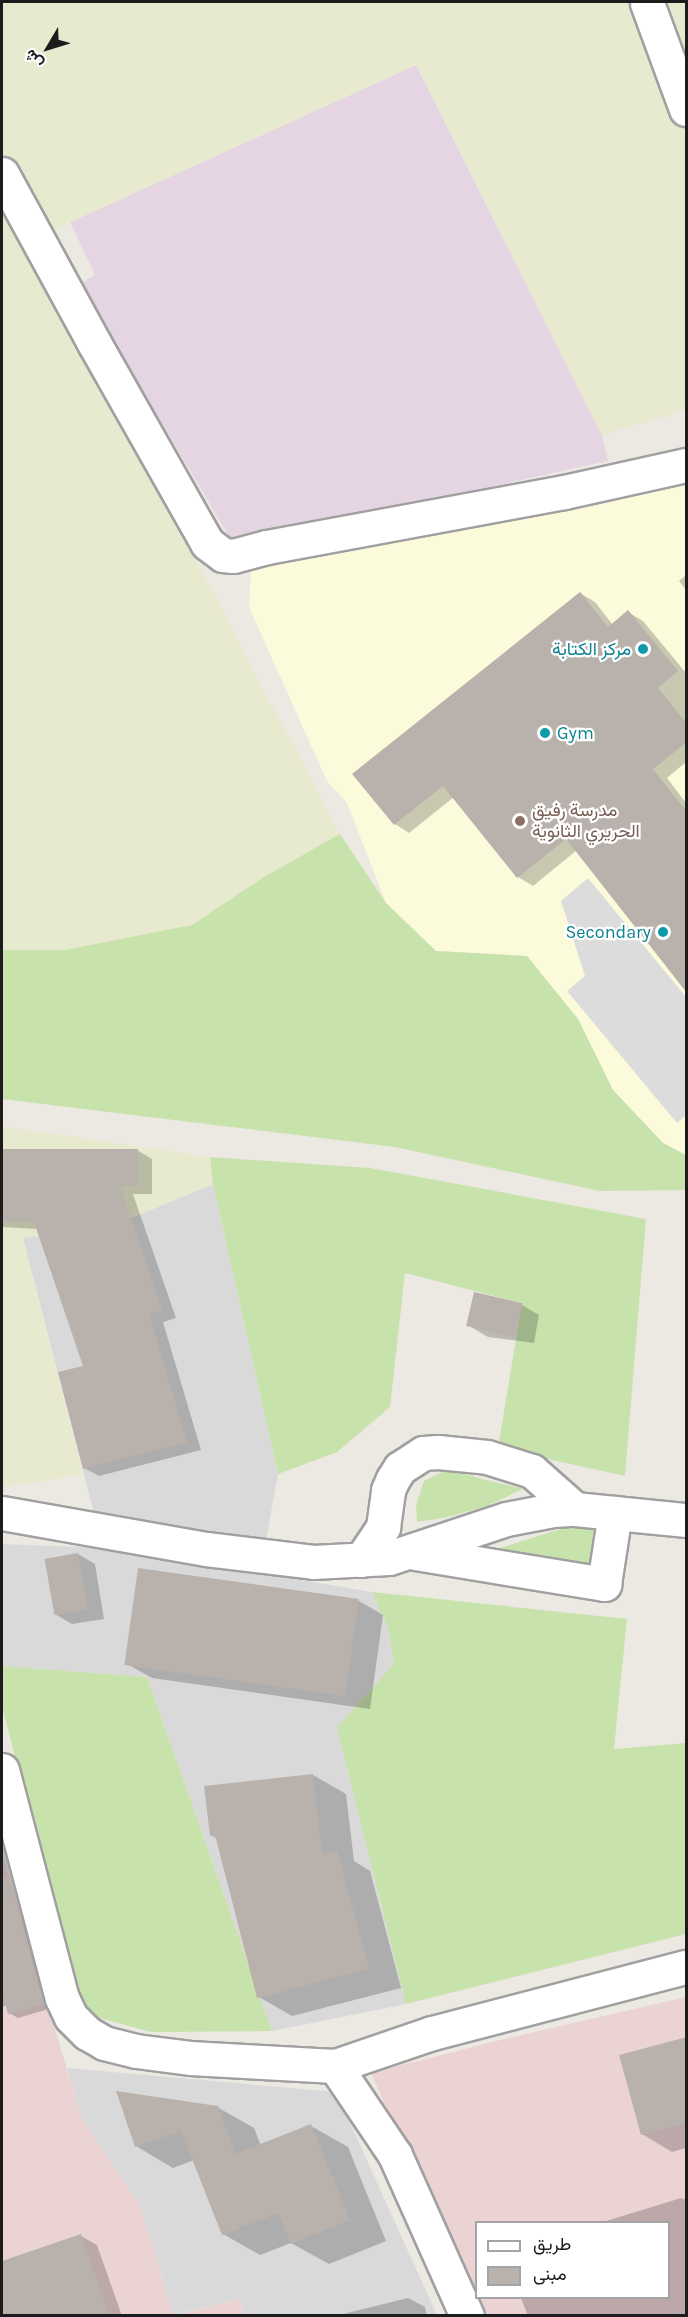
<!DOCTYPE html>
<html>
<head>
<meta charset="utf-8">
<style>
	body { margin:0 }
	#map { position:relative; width:688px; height:2317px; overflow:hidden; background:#ece9e2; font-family:Karla,Vazirmatn,sans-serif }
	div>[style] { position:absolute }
	.residential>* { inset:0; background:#dad9d9 }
	.commercial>* { inset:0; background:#ecd3d3 }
	.industrial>* { inset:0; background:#e5d5e2 }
	.education>* { inset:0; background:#fbfbdc }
	.farmland>* { inset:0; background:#e8eacf }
	.grass>* { inset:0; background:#c8e2ac }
	.parking>* { inset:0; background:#dcdcdc }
	.shadow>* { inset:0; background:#0003 }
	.building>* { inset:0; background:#b9b2ac; transform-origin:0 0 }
	.roads { filter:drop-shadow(2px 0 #a0a0a0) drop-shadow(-2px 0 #a0a0a0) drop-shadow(0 2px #a0a0a0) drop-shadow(0 -2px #a0a0a0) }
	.minor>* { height:33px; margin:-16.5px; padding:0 16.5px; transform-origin:16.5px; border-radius:16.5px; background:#fff }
	.dots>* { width:16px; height:16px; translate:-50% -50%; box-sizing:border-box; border:3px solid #fff; border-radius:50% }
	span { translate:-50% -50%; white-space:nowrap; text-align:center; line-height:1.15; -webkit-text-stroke:4.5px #fff; paint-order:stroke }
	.culture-label { font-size:18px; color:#0d838f }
	.right { translate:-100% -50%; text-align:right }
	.left { translate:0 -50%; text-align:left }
	.education-label { font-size:18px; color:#785e54 }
	.frame { position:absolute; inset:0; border:3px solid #1c1c1c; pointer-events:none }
	.legend { position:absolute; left:475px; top:2221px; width:195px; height:78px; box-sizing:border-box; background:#fff; border:2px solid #a4a4a4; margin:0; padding:8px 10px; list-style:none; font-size:18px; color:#1c1c1c }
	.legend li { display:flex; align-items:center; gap:12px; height:30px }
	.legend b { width:30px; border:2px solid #a4a4a4 }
	.north { position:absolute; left:18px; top:18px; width:60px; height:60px; -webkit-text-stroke:4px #fff; paint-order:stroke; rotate:232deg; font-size:16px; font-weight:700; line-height:24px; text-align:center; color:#1c1c1c }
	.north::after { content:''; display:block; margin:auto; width:21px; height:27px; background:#1c1c1c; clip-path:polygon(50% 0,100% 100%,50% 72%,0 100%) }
</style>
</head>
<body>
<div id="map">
	<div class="residential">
		<i style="clip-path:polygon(213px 1184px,278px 1474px,260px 1573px,372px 1592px,388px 1628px,394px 1664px,337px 1727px,406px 2004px,272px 2031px,147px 1677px,2px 1666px,2px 1544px,103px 1548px,23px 1238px,110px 1227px)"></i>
		<i style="clip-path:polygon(67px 2068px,336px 2092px,437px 2315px,244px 2315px,240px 2299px,173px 2315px,140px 2205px,82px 2119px)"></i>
	</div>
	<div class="commercial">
		<i style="clip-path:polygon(2px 1853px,82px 2119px,140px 2205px,173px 2315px,2px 2315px)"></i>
		<i style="clip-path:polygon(evenodd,686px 1997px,686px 2315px,478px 2315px,371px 2073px,504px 2039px,686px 1997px,476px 2222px,668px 2222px,668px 2298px,476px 2298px,476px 2222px)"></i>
		<i style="clip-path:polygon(240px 2299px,244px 2315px,175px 2315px)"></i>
	</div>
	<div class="industrial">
		<i style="clip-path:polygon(416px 65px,602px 435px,608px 461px,233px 543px,79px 284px,95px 275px,70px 222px)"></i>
	</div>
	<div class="education">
		<i style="clip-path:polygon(686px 479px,686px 1155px,663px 1143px,613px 1090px,578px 1019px,527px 956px,436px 951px,386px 903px,347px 803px,327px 781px,249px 607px,251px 567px)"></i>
	</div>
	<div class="farmland">
		<i style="clip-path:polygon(2px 2px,686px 2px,686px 410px,602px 435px,416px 65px,53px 230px,37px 259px,340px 834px,192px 925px,65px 950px,2px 950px)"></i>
		<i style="clip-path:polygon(2px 1126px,210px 1157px,213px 1184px,110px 1227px,23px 1238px,83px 1475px,2px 1487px)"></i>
	</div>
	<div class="grass">
		<i style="clip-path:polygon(340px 834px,386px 903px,436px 951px,527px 956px,578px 1019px,613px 1090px,663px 1143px,686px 1155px,686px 1190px,600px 1191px,395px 1147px,2px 1099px,2px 950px,65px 950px,192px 925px,264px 877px)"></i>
		<i style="clip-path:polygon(210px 1157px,370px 1168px,646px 1219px,625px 1476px,498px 1448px,522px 1303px,405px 1273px,390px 1407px,337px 1452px,278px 1474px,213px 1184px)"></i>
		<i style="clip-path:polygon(448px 1469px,482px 1479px,523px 1489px,487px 1506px,448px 1517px,417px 1522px,416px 1505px,424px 1481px)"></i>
		<i style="clip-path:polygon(589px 1520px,601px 1528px,594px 1566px,478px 1555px)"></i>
		<i style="clip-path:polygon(372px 1592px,627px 1619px,614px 1749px,686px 1743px,686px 1934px,406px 2004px,337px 1727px,394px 1664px,388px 1628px)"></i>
		<i style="clip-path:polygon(2px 1666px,147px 1677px,272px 2031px,151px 2032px,92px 2016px,77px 1997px,2px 1706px)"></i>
	</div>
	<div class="parking">
		<i style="clip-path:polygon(588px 878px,686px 997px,686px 1115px,677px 1123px,567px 991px,585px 976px,561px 901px)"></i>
	</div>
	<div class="shadow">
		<i style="clip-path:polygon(686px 575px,686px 590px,679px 581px)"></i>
		<i style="clip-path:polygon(580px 593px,595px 602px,613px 625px,628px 612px,643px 621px,686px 673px,686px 762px,667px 778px,686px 803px,686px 991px,577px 850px,533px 886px,518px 877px,454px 797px,409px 833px,395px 824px)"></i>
		<i style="clip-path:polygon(2px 1150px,137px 1150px,152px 1159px,152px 1194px,133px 1194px,176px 1318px,163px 1322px,201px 1450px,99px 1476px,84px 1468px,85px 1367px,38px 1229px,2px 1227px)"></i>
		<i style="clip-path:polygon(522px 1305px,539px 1315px,534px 1343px,488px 1337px,471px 1327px)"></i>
		<i style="clip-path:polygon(78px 1554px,95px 1564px,104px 1619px,72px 1624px,55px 1614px)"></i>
		<i style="clip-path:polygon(359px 1601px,383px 1615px,370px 1709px,152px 1678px,127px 1664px)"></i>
		<i style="clip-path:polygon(313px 1775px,346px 1794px,354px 1861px,370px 1871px,401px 1988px,292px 2016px,259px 1997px,218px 1839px,211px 1835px)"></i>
		<i style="clip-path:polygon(2px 1844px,6px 1846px,52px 2008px,18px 2018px,9px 2013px,7px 2005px,2px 2007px)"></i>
		<i style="clip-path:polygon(686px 2038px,686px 2148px,672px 2152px,642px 2134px)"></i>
		<i style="clip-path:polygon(217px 2107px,254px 2128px,261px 2146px,311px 2126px,348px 2147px,386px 2241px,329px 2264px,291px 2243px,260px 2255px,223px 2234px,194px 2160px,173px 2168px,136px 2146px)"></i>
		<i style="clip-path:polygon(681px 2198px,686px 2200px,686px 2316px,528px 2316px,521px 2298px,668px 2298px,668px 2222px,603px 2222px)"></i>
		<i style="clip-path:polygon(81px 2236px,97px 2245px,122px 2316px,2px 2316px,2px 2263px)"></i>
		<i style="clip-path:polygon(408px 2298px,425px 2307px,427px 2316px,335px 2316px)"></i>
	</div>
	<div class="building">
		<i style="clip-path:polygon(580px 592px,608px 627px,628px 610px,678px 671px,658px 688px,687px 724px,687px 742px,653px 769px,687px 812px,687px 993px,566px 839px,517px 878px,443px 786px,394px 825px,352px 774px)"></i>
		<i style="clip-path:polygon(2px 1149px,138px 1149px,138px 1186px,120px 1186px,162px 1310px,149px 1314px,187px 1442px,83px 1469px,58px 1372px,83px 1366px,34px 1222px,2px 1221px)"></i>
		<i style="left:474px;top:1292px;width:50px;height:35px;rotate:13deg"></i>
		<i style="left:78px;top:1553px;width:57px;height:34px;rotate:80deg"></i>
		<i style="left:138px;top:1568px;width:223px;height:98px;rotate:8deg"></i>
		<i style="clip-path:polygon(313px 1774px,322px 1854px,337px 1850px,369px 1969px,257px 1998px,215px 1835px,210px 1836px,204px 1786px)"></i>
		<i style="clip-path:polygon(9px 1878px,44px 2004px,8px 2014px,2px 1991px,2px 1879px)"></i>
		<i style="clip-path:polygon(687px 2037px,687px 2123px,641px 2135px,619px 2055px)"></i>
		<i style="clip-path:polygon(116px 2091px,218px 2106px,235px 2154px,311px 2124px,350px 2220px,291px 2244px,278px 2213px,222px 2235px,181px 2131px,135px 2147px)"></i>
		<i style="clip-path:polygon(81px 2234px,109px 2316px,2px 2316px,2px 2261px)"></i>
	</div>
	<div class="roads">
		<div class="minor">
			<i style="left:647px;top:3px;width:113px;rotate:69.8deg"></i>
			<i style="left:2px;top:174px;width:192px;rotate:61.4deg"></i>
			<i style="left:94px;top:343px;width:230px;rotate:60.5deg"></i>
			<i style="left:207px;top:543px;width:20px;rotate:37deg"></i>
			<i style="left:223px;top:555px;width:10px;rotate:6deg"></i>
			<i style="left:233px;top:556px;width:35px;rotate:-15deg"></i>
			<i style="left:267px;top:547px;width:302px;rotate:-10.5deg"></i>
			<i style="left:564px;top:492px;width:125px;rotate:-12.5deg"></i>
			<i style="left:2px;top:1513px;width:207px;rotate:10deg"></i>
			<i style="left:206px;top:1549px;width:108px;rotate:6.9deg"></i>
			<i style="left:313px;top:1562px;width:76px;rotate:-3deg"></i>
			<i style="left:389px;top:1558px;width:123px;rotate:-18.4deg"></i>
			<i style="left:506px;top:1519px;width:48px;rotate:-10.8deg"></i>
			<i style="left:553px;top:1510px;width:22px;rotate:-3deg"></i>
			<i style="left:575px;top:1509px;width:112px;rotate:5.7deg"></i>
			<i style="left:415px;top:1553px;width:192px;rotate:9.3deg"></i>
			<i style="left:604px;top:1584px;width:72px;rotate:-81.2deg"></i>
			<i style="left:361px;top:1560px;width:40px;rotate:-56deg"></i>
			<i style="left:383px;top:1527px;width:37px;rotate:-82deg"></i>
			<i style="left:388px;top:1490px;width:12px;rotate:-66deg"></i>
			<i style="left:393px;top:1479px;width:13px;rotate:-58deg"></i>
			<i style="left:400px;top:1468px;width:27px;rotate:-33deg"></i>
			<i style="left:423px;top:1453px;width:15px;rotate:-4deg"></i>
			<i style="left:438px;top:1452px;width:49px;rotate:5.8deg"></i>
			<i style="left:487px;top:1457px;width:47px;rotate:17.3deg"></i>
			<i style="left:532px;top:1471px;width:57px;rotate:41.5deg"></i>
			<i style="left:2px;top:1770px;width:236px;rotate:75.3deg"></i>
			<i style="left:62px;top:1998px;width:21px;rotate:65deg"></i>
			<i style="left:71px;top:2017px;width:23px;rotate:45deg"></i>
			<i style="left:87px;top:2033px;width:20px;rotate:30deg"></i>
			<i style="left:104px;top:2043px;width:33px;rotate:14deg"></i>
			<i style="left:136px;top:2051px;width:54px;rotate:7.4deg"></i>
			<i style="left:190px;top:2058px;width:145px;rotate:3.2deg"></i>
			<i style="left:335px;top:2066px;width:102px;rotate:-18.8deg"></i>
			<i style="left:432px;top:2033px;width:262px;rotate:-14.6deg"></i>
			<i style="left:335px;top:2066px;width:107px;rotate:56deg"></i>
			<i style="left:395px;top:2155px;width:176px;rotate:65.9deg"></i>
		</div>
	</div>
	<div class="dots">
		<i style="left:643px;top:649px;background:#0f9aa8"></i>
		<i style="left:545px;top:733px;background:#0f9aa8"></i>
		<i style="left:520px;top:821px;background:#8d6e63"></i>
		<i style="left:663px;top:932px;background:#0f9aa8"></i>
	</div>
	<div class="culture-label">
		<span class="right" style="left:631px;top:649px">مركز الكتابة</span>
		<span class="left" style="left:557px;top:733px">Gym</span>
		<span class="right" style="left:651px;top:932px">Secondary</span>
	</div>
	<div class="education-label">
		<span class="left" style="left:532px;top:821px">مدرسة رفيق<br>الحريري الثانوية</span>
	</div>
	<div class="frame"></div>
	<ul class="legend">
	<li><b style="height:8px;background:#fff"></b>طريق</li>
	<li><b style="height:16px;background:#b9b2ac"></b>مبنى</li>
	</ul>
	<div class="north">ش</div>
</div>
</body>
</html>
